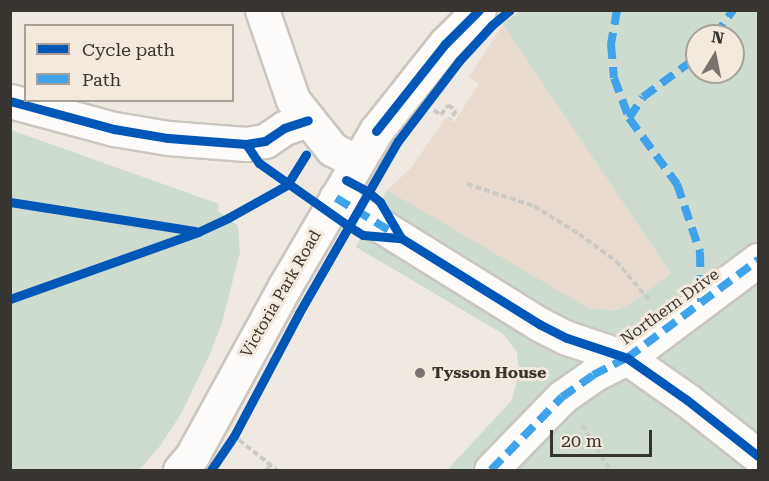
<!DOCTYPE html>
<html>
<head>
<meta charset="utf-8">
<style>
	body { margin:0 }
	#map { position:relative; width:769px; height:481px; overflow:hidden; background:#efe9e2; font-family:"Roboto Serif",serif }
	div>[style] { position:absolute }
	.commercial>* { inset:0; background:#eadbd1 }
	.green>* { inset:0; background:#cddccf }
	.path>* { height:4px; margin-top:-2px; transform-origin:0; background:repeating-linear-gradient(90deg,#cbcac7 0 6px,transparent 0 9px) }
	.roads { filter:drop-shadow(2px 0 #cac6c0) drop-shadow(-2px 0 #cac6c0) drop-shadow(0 2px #cac6c0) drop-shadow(0 -2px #cac6c0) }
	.street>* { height:33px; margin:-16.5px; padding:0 16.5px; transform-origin:16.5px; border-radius:16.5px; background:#fdfcfb }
	.secondary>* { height:33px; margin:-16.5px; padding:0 16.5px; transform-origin:16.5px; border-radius:16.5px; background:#fdfcfb }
	.primary>* { height:33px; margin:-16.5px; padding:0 16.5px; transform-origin:16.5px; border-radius:16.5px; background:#fdfcfb }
	.quiet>* { height:8px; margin-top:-4px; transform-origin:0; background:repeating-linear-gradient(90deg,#3fa3eb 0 15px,transparent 0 23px) }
	.cycleway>* { height:9px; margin:-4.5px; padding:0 4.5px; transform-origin:4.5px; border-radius:4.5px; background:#0057b8 }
	.dots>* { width:16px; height:16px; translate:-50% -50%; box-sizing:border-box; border:3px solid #f4e9dd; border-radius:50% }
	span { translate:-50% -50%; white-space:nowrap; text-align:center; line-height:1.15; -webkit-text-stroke:6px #f4e9dd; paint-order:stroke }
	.street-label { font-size:16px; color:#38342f }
	.poi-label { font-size:16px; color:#38342f; font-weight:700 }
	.left { translate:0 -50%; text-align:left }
	.frame { position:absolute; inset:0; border:12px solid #38342f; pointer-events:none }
	.legend { position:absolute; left:24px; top:24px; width:210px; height:78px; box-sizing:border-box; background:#f4e9dd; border:2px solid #a9a197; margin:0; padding:8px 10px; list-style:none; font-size:18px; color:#38342f }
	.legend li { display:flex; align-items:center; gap:12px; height:30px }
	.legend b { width:30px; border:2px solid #a9a197 }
	.north { position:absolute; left:685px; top:24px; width:60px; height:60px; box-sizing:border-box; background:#f4e9dd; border:2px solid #a9a197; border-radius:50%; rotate:10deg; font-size:16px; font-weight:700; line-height:24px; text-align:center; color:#38342f }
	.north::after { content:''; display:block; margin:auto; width:21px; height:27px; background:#78736e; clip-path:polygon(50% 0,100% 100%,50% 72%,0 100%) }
	.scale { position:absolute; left:550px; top:430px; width:102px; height:27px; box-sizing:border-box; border:3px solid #38342f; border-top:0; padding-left:8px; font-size:18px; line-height:21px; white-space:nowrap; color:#38342f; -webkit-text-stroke:4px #f4e9dd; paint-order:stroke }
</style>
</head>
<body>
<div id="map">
	<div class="commercial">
		<i style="clip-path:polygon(503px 24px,671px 274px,625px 307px,607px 310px,588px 308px,576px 303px,387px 190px,411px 168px,446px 117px,454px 122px,479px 84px,469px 77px)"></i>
	</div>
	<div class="green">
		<i style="clip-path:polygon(evenodd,520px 11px,758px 11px,758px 470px,447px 470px,512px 400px,519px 372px,517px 352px,503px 334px,356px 247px,387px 190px,588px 308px,613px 310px,625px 307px,671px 274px,503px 24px,520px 11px,697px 36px,733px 36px,733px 72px,697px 72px,697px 36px)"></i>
		<i style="clip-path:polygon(11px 130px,219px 204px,218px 211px,238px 226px,240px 252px,222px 323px,210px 354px,181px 414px,160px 446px,139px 470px,11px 470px)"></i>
	</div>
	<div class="path">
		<i style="left:434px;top:110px;width:9px;rotate:36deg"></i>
		<i style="left:441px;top:115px;width:12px;rotate:-55deg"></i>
		<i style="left:448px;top:105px;width:10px;rotate:37deg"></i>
		<i style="left:456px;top:111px;width:10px;rotate:127deg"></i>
		<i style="left:467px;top:184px;width:71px;rotate:18.2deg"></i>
		<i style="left:534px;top:206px;width:53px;rotate:31.9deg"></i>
		<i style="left:579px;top:234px;width:46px;rotate:36.1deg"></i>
		<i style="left:616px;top:261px;width:52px;rotate:49.6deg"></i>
		<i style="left:582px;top:425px;width:53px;rotate:58.1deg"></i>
		<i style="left:239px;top:440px;width:48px;rotate:38.3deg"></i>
		<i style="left:266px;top:470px;width:7px;rotate:-45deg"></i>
	</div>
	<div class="roads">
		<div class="street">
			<i style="left:262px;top:10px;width:95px;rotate:71deg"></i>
			<i style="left:293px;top:100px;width:63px;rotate:51.5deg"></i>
			<i style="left:332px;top:149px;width:27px;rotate:28deg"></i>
			<i style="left:336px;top:198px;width:239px;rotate:31.8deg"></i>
			<i style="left:539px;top:324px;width:31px;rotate:27deg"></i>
			<i style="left:567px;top:338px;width:63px;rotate:18.4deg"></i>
			<i style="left:627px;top:358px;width:73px;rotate:35deg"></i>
			<i style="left:687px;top:400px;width:90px;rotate:38.3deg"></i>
			<i style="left:491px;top:470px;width:102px;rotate:-45.8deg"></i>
			<i style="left:562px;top:397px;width:38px;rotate:-35deg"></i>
			<i style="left:593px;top:375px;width:38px;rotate:-27deg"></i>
			<i style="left:627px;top:358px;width:164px;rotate:-36.8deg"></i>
		</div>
		<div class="secondary">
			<i style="left:10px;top:101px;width:108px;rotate:15.1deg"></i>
			<i style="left:114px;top:129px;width:55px;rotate:9.5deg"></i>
			<i style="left:168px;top:138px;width:78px;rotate:4.4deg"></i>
			<i style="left:246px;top:144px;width:19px;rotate:-9deg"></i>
			<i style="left:265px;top:141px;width:23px;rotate:-34deg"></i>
			<i style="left:284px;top:128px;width:25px;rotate:-18deg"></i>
		</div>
		<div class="primary">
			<i style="left:180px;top:470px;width:18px;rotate:-49deg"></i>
			<i style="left:192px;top:456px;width:194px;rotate:-61.3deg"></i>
			<i style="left:285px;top:286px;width:180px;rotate:-59.6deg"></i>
			<i style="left:376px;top:131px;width:111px;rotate:-51.6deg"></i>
			<i style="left:445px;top:44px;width:48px;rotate:-45deg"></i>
		</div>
	</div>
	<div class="quiet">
		<i style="left:617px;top:10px;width:35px;rotate:100deg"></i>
		<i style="left:611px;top:44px;width:34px;rotate:85deg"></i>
		<i style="left:614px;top:78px;width:43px;rotate:69.4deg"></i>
		<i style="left:629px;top:118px;width:82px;rotate:54deg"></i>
		<i style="left:677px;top:184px;width:72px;rotate:71.3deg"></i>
		<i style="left:700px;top:252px;width:50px;rotate:88.9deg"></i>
		<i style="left:715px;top:36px;width:32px;rotate:-55deg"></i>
		<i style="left:629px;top:118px;width:25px;rotate:-56deg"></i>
		<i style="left:643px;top:97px;width:67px;rotate:-36.5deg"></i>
		<i style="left:336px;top:198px;width:69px;rotate:31.4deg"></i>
		<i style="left:491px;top:470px;width:102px;rotate:-45.8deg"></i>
		<i style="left:562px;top:397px;width:38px;rotate:-35deg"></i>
		<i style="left:593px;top:375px;width:38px;rotate:-27deg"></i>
		<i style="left:627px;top:358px;width:164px;rotate:-36.8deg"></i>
	</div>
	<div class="cycleway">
		<i style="left:10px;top:101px;width:108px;rotate:15.1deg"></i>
		<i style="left:114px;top:129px;width:55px;rotate:9.5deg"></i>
		<i style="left:168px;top:138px;width:78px;rotate:4.4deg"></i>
		<i style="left:246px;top:144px;width:19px;rotate:-9deg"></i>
		<i style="left:265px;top:141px;width:23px;rotate:-34deg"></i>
		<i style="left:284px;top:128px;width:25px;rotate:-18deg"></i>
		<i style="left:376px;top:131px;width:111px;rotate:-51.6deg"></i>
		<i style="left:445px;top:44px;width:48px;rotate:-45deg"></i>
		<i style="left:246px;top:144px;width:23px;rotate:56deg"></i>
		<i style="left:259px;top:163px;width:111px;rotate:35.1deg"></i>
		<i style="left:350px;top:227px;width:15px;rotate:32deg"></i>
		<i style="left:363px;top:235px;width:38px;rotate:5deg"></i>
		<i style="left:401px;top:238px;width:163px;rotate:31.9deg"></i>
		<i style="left:539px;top:324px;width:31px;rotate:27deg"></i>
		<i style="left:567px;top:338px;width:63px;rotate:18.4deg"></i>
		<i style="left:627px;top:358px;width:73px;rotate:35deg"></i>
		<i style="left:687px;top:400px;width:90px;rotate:38.3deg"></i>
		<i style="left:346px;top:180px;width:24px;rotate:28deg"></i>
		<i style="left:367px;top:191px;width:17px;rotate:40deg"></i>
		<i style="left:380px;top:202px;width:42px;rotate:59.7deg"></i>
		<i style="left:10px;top:202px;width:187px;rotate:8.9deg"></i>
		<i style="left:10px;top:299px;width:200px;rotate:-19.6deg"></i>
		<i style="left:198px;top:232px;width:33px;rotate:-25deg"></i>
		<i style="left:228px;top:218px;width:68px;rotate:-29.2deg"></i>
		<i style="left:287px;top:185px;width:36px;rotate:-58deg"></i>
		<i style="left:211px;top:470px;width:41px;rotate:-55.9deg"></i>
		<i style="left:234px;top:436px;width:139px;rotate:-62.1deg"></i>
		<i style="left:299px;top:313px;width:198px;rotate:-60.1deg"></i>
		<i style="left:398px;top:141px;width:101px;rotate:-52.7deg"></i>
		<i style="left:459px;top:61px;width:49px;rotate:-47.5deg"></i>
		<i style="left:492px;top:25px;width:23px;rotate:-40deg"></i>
	</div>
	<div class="dots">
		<i style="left:420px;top:373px;background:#78736e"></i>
	</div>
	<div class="street-label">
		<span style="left:281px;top:294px;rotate:-60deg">Victoria Park Road</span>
		<span style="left:670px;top:307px;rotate:-36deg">Northern Drive</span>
	</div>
	<div class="poi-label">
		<span class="left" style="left:432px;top:373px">Tysson House</span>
	</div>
	<div class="frame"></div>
	<ul class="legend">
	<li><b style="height:8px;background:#0057b8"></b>Cycle path</li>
	<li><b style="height:8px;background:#3fa3eb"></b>Path</li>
	</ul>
	<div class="north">N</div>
	<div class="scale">20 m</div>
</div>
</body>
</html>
